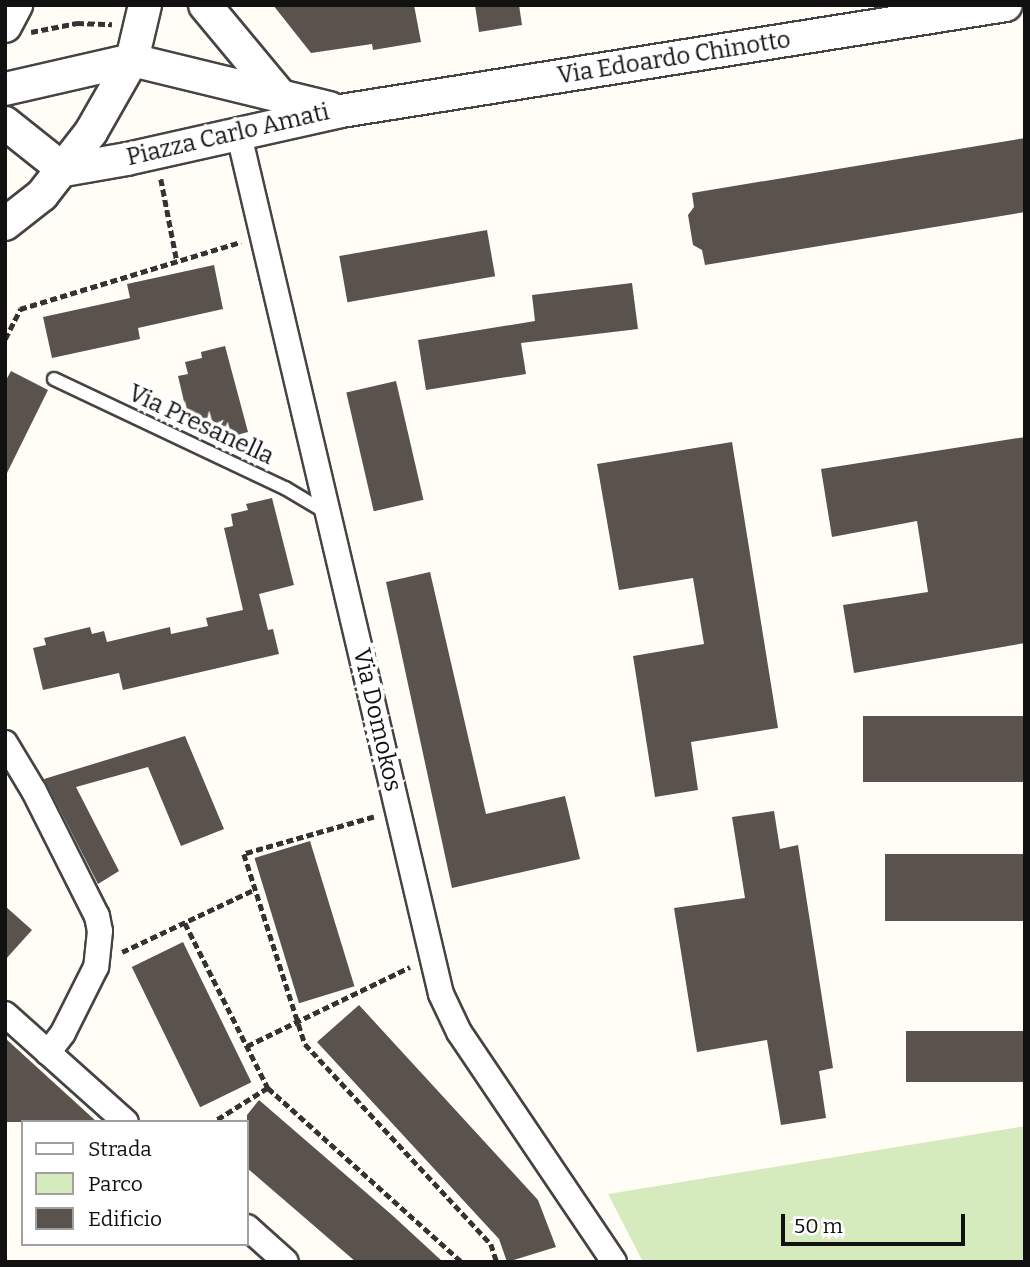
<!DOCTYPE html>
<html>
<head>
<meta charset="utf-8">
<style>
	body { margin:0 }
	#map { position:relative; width:1030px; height:1267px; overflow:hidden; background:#fffdf5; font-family:Bitter,serif }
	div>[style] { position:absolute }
	.green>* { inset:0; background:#d5ebbd }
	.building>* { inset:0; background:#5a524d; transform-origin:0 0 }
	.path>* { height:4.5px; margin-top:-2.25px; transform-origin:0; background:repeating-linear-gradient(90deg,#333 0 7px,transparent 0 10.5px) }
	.roads { filter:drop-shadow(2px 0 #444) drop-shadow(-2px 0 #444) drop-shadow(0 2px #444) drop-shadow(0 -2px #444) }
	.service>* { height:12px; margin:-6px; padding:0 6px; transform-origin:6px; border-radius:6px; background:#fff }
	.minor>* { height:24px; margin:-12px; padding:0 12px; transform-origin:12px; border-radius:12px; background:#fff }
	.tertiary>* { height:32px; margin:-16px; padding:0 16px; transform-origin:16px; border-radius:16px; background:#fff }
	span { translate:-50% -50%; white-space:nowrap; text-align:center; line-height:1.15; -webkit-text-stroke:7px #fff; paint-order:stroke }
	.street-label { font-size:24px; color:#111 }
	.frame { position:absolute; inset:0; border:7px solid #111; pointer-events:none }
	.legend { position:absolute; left:21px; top:1120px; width:228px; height:126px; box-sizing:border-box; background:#fff; border:2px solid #a0a0a0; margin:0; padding:9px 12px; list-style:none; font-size:21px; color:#111 }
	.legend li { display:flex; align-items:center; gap:14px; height:35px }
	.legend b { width:35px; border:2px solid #a0a0a0 }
	.scale { position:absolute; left:781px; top:1214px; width:184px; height:32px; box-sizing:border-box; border:4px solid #111; border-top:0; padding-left:9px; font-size:21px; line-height:24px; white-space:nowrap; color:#111; -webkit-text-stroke:5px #fff; paint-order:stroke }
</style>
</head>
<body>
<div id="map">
	<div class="green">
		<i style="clip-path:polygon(1025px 1126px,1025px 1262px,643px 1262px,608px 1194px)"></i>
	</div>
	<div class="building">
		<i style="clip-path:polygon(273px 5px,414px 5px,421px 42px,373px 50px,372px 44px,311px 53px)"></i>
		<i style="clip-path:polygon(475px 5px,519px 5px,522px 25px,479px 32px)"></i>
		<i style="clip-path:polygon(1025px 138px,1025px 212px,705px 265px,702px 250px,693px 245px,688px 215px,694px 207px,692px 193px)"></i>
		<i style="left:487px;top:230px;width:47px;height:150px;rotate:80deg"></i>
		<i style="clip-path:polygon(214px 265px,223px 309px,138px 328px,140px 339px,52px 358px,43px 317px,130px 298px,127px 284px)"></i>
		<i style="clip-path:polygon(632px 283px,638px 329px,521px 343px,526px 374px,426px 390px,418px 340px,535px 321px,532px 295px)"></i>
		<i style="clip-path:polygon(225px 346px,248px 432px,222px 439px,220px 433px,203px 437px,200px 424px,190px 427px,178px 376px,188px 374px,185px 362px,202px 358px,201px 352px)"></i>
		<i style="clip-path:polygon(11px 371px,48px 390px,5px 477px,5px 382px)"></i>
		<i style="left:396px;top:381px;width:122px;height:51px;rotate:77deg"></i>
		<i style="clip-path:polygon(1025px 437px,1025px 643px,854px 673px,843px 605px,928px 592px,917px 521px,832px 537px,821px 469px)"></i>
		<i style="clip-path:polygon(732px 442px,778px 728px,691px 742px,698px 790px,655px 797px,633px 656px,704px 644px,693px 578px,619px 590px,597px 464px)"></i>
		<i style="clip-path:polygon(272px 498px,294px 585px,259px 594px,268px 630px,273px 629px,279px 654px,123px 690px,119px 673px,43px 690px,33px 648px,46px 645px,44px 638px,90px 627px,92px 634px,104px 631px,107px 642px,170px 627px,171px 634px,208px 626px,206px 618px,243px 610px,224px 528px,233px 526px,231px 514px,248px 510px,246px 504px)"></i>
		<i style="clip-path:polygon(430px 572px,486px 814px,565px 796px,580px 859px,452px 888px,386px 582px)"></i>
		<i style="left:1025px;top:716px;width:66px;height:162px;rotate:90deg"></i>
		<i style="clip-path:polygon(185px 736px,224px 829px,181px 846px,148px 767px,76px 787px,119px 871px,98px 884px,44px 779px)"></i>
		<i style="clip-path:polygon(774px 811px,780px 849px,798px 845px,833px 1068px,819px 1071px,826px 1118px,781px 1125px,767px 1040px,697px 1052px,674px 908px,745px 898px,732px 817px)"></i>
		<i style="left:310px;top:841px;width:152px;height:58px;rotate:73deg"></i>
		<i style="left:1025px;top:854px;width:67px;height:140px;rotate:90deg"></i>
		<i style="clip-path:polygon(5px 906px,32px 930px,5px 960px)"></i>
		<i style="left:183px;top:942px;width:156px;height:57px;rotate:64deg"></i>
		<i style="clip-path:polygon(359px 1005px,538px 1200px,556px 1247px,507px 1262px,499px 1239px,317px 1042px)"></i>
		<i style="left:1025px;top:1031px;width:51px;height:119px;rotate:90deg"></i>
		<i style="clip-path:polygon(5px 1038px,97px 1122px,5px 1122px)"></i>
		<i style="clip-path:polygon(259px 1100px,392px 1215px,443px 1262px,356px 1262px,247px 1168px,247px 1115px)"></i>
	</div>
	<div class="path">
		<i style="left:31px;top:32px;width:47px;rotate:-11.1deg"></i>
		<i style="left:77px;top:23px;width:35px;rotate:2deg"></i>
		<i style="left:161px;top:179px;width:84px;rotate:79deg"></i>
		<i style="left:5px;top:339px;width:34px;rotate:-63deg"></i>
		<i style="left:20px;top:309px;width:231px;rotate:-16.9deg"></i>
		<i style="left:374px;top:817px;width:135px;rotate:164.1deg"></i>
		<i style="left:244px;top:854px;width:200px;rotate:72.2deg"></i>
		<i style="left:305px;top:1044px;width:273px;rotate:47.1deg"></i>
		<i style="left:491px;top:1244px;width:19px;rotate:72deg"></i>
		<i style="left:185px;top:923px;width:185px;rotate:63.3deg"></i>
		<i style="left:268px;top:1088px;width:64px;rotate:147.8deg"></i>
		<i style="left:122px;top:952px;width:147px;rotate:-25.3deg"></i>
		<i style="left:247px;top:1046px;width:181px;rotate:-25.9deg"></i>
		<i style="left:268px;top:1088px;width:261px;rotate:41.9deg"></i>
	</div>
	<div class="roads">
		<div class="service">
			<i style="left:54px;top:379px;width:255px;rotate:25.3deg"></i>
			<i style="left:285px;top:488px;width:49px;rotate:30.8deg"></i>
		</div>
		<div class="minor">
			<i style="left:239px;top:135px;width:882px;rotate:76.77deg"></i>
			<i style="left:441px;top:994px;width:42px;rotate:64.7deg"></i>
			<i style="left:459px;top:1032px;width:277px;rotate:56deg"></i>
			<i style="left:5px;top:743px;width:56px;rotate:58.9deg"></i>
			<i style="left:34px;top:791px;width:140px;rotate:63.3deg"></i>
			<i style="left:97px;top:916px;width:15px;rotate:79deg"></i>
			<i style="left:100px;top:931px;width:36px;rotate:96deg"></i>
			<i style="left:96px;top:967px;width:74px;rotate:116.6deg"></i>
			<i style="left:63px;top:1033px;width:25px;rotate:127deg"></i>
			<i style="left:5px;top:1014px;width:162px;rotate:41.8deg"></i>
			<i style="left:247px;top:1227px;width:52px;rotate:41.9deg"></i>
		</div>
		<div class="tertiary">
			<i style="left:205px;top:5px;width:122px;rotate:50.3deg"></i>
			<i style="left:5px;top:26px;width:24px;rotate:-62deg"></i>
			<i style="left:5px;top:89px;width:130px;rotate:-12.9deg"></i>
			<i style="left:132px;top:60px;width:203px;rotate:13.7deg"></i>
			<i style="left:5px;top:123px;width:75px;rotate:38.5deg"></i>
			<i style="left:64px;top:170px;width:64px;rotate:-9.9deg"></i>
			<i style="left:127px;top:159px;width:219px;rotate:-12.6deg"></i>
			<i style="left:341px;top:111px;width:673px;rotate:-9.06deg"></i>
			<i style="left:5px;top:224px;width:47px;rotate:-38.1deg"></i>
			<i style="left:42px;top:195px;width:80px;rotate:-52.1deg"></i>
			<i style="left:91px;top:132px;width:83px;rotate:-60.3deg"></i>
			<i style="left:132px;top:60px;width:57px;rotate:-76.7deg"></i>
		</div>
	</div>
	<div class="street-label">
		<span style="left:674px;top:58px;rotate:-9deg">Via Edoardo Chinotto</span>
		<span style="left:228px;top:135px;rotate:-13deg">Piazza Carlo Amati</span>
		<span style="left:201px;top:425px;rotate:25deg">Via Presanella</span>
		<span style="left:377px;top:720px;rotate:77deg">Via Domokos</span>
	</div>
	<div class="frame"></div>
	<ul class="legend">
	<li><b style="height:9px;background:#fff"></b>Strada</li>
	<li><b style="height:19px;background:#d5ebbd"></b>Parco</li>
	<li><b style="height:19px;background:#5a524d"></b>Edificio</li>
	</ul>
	<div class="scale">50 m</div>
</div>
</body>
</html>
